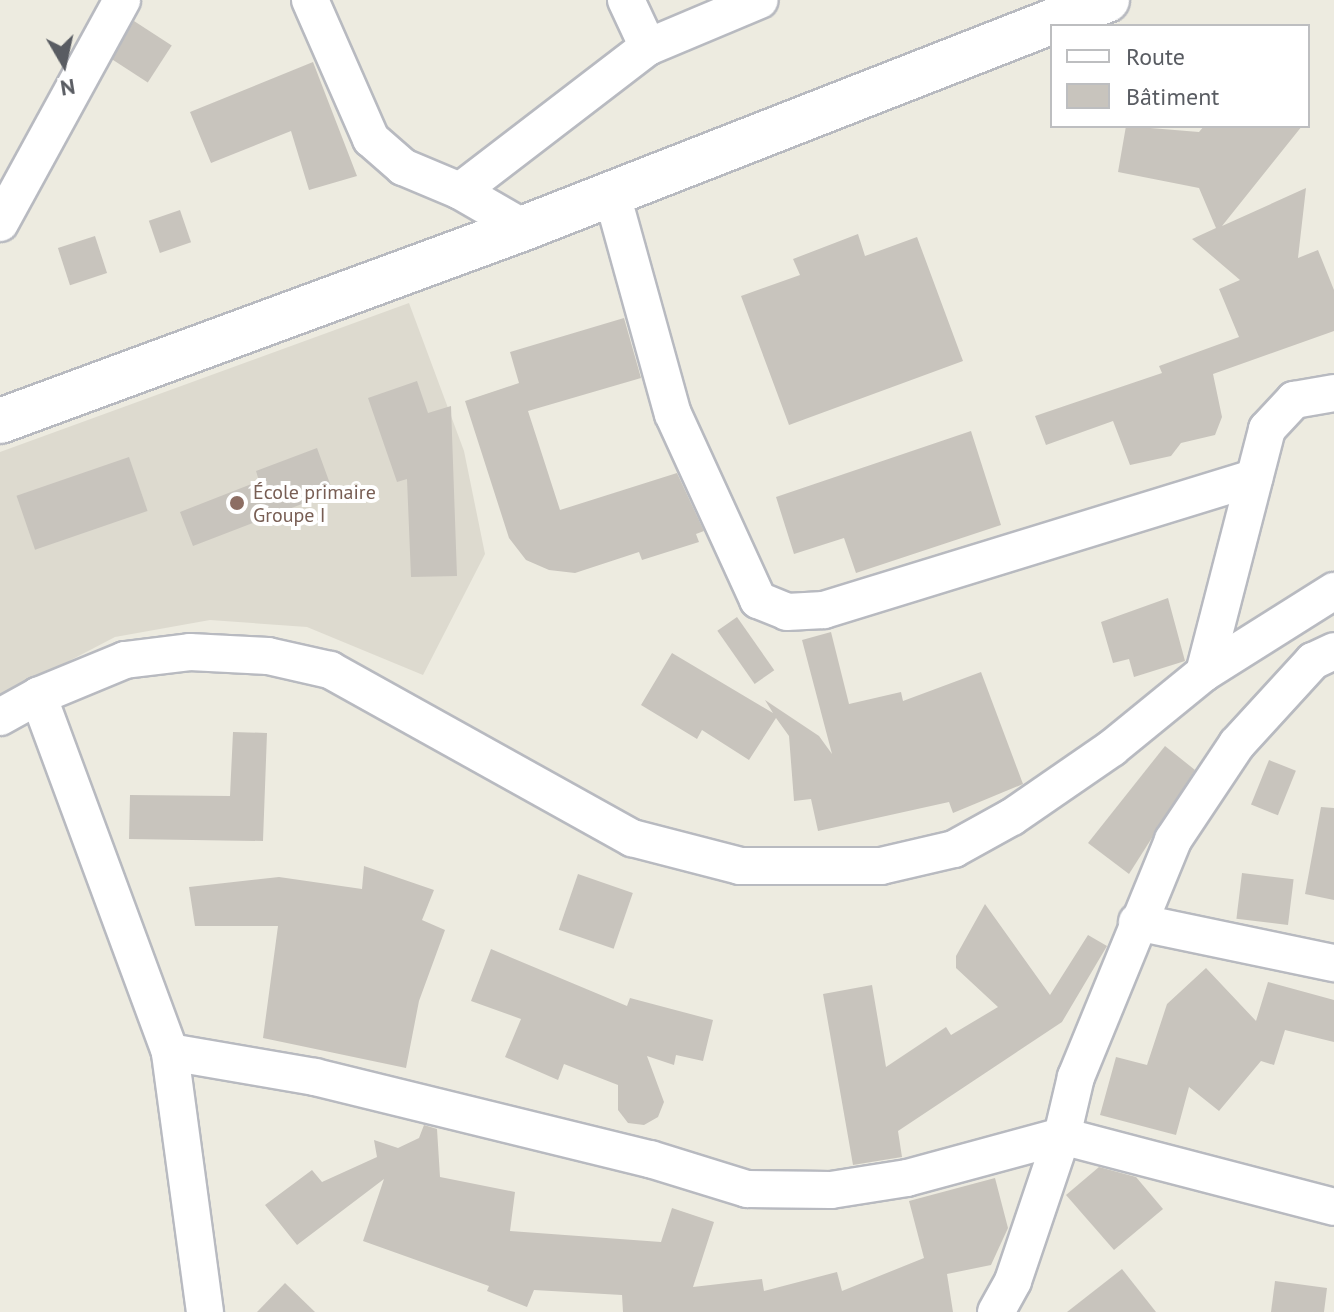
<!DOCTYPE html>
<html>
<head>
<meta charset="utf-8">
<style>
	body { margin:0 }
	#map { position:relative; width:1334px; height:1312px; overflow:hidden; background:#edebe0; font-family:"PT Sans",sans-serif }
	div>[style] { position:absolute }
	.education>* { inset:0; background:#dddacf }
	.building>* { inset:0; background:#c8c4bd; transform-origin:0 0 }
	.roads { filter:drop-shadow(2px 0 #b8bac0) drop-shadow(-2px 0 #b8bac0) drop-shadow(0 2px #b8bac0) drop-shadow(0 -2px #b8bac0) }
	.minor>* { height:36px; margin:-18px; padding:0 18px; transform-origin:18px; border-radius:18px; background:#fff }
	.tertiary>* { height:44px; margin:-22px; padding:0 22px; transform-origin:22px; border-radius:22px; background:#fff }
	.dots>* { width:22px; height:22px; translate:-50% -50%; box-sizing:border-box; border:4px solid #fff; border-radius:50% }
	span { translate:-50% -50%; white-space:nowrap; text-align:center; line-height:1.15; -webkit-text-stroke:8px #fff; paint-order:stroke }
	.education-label { font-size:20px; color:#785e54 }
	.left { translate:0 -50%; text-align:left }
	.legend { position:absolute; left:1050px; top:24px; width:260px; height:104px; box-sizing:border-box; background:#fff; border:2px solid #bdbec0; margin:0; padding:10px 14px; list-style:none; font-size:24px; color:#595c62 }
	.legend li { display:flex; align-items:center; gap:16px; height:40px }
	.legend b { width:40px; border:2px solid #bdbec0 }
	.north { position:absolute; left:24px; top:24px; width:80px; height:80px; -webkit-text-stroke:6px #fff; paint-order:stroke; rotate:171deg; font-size:22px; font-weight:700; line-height:32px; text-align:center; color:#595c62 }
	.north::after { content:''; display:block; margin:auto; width:28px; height:36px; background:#595c62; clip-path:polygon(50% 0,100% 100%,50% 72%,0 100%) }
</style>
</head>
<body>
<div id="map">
	<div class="education">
		<i style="clip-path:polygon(409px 303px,464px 451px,485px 554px,423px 675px,307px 627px,210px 620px,115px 637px,0 697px,0 452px)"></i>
	</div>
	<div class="building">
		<i style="left:134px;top:21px;width:45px;height:44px;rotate:33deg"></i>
		<i style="clip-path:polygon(313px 62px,357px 176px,309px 190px,291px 131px,211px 163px,190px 112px)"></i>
		<i style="clip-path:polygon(1126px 126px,1199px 132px,1204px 126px,1302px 126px,1222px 226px,1306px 188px,1298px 258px,1318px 250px,1334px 290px,1334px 331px,1213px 374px,1222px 417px,1215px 435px,1181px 443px,1171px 456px,1130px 465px,1113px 421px,1046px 445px,1035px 416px,1162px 373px,1159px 366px,1239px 337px,1219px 289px,1240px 280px,1192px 239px,1216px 228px,1199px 188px,1118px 172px)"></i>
		<i style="left:180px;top:210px;width:34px;height:33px;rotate:71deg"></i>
		<i style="clip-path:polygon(858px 234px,865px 256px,917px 237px,963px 361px,789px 425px,741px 296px,800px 275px,793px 259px)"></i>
		<i style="left:95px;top:236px;width:39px;height:39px;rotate:72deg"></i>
		<i style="clip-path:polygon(624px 318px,641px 378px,528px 411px,560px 510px,677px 473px,704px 531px,696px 534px,699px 542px,642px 560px,639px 552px,575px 573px,549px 570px,526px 560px,509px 538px,465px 401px,519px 383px,510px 352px)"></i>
		<i style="clip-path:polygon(417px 381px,428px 413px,451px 406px,457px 576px,411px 577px,407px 479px,397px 482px,368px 398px)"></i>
		<i style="clip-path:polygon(971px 431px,1001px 525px,856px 573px,844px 538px,794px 554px,776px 497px)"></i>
		<i style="clip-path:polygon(317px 448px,333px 492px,193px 546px,180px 512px,259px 481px,256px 471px)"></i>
		<i style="left:129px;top:457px;width:57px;height:119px;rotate:71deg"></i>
		<i style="clip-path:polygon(1168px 598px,1185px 661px,1134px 677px,1129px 659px,1113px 663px,1101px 622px)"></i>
		<i style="left:737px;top:617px;width:65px;height:24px;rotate:55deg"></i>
		<i style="clip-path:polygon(831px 632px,849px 704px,901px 692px,903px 701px,981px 672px,1023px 784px,953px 813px,949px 802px,818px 831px,811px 799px,794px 801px,789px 736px,776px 718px,749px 760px,702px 730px,697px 739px,641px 705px,672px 653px,773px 713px,765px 700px,819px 736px,832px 754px,802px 640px)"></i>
		<i style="clip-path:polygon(233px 732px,267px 733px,263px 841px,129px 839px,130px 795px,230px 796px)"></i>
		<i style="clip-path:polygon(1165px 746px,1195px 770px,1129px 874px,1088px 843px)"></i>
		<i style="left:1269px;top:760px;width:29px;height:48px;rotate:22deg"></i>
		<i style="clip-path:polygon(1321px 807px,1334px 808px,1334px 900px,1305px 894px)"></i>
		<i style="clip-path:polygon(364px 866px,434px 890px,422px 920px,445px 930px,419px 1001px,406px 1068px,263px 1038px,278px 926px,195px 926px,189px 887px,279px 877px,362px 889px)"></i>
		<i style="left:1242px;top:873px;width:52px;height:46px;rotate:7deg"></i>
		<i style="left:578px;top:874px;width:58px;height:59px;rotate:19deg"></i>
		<i style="clip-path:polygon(985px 904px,1050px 995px,1088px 935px,1107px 946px,1062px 1022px,898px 1131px,902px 1157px,853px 1165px,823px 994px,872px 985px,886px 1067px,946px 1027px,951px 1035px,998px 1007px,956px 968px,956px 956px)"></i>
		<i style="clip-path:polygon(491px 949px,627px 1006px,630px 998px,713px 1020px,703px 1061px,676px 1055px,674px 1065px,647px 1056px,664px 1102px,658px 1117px,644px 1125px,628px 1123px,618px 1110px,618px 1085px,564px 1064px,558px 1080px,505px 1057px,521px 1019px,471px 1001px)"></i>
		<i style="clip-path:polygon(1206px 968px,1256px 1021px,1268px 982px,1334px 1000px,1334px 1042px,1285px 1030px,1274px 1065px,1261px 1061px,1219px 1111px,1189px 1087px,1176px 1135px,1100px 1115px,1116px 1057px,1147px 1065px,1167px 1004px)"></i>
		<i style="clip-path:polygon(424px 1125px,437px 1129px,440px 1177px,515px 1192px,510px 1231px,661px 1242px,672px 1208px,714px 1222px,693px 1287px,762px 1279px,764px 1291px,837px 1272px,842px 1291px,924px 1258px,909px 1201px,995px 1178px,1008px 1228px,991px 1265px,947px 1274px,953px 1312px,623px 1312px,622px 1295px,534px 1290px,527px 1307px,487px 1291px,489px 1286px,363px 1241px,384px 1179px,297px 1245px,265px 1205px,312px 1170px,322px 1182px,377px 1157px,374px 1140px,398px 1148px,419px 1138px)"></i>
		<i style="clip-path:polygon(1099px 1167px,1136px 1177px,1163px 1209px,1114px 1250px,1066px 1195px)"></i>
		<i style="clip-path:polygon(1122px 1269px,1156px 1312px,1067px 1312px)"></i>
		<i style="clip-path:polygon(1275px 1281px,1327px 1288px,1324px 1312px,1271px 1312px)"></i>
		<i style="clip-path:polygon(285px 1283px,315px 1312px,257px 1312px)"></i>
	</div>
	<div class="roads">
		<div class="minor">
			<i style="left:310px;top:0;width:152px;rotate:66.3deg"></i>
			<i style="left:371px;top:139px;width:43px;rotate:41.2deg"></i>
			<i style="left:403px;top:167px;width:62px;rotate:22.8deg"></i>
			<i style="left:460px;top:191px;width:74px;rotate:30deg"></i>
			<i style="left:648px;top:47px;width:121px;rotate:-22.8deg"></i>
			<i style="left:460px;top:191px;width:237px;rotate:-37.5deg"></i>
			<i style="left:648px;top:47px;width:52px;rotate:-115.1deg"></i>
			<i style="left:611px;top:191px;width:231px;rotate:74.5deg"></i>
			<i style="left:673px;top:414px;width:205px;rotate:65.4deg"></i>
			<i style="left:758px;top:600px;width:31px;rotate:22deg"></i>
			<i style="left:787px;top:612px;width:37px;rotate:-3deg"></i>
			<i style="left:824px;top:610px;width:450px;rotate:-17.1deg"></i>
			<i style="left:0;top:223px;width:254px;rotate:-61.3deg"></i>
			<i style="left:1204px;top:673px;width:252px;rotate:-75.5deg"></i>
			<i style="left:1267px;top:429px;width:40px;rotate:-47deg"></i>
			<i style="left:1294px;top:400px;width:41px;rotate:-9.9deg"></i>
			<i style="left:0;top:717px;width:43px;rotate:-28.9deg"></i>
			<i style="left:1137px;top:922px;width:201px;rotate:11.8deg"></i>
			<i style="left:170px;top:1052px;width:380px;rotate:-110.3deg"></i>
			<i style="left:38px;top:696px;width:94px;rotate:-22.5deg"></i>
			<i style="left:125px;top:660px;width:65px;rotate:-7deg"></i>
			<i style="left:190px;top:652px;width:78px;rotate:2.9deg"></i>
			<i style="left:268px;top:656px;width:64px;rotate:12.7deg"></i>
			<i style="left:330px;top:670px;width:346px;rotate:29.1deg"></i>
			<i style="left:632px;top:838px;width:112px;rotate:14.5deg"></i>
			<i style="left:740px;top:866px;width:141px"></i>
			<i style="left:881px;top:866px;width:75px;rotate:-13.1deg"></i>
			<i style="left:954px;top:849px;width:66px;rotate:-28.9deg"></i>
			<i style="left:1012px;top:817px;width:121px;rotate:-34.6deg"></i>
			<i style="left:1112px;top:748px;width:119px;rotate:-39.2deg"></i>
			<i style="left:1204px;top:673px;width:154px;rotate:-32.2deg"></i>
			<i style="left:205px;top:1312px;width:262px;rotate:-97.7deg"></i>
			<i style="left:170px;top:1052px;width:147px;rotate:9.8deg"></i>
			<i style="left:315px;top:1077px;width:345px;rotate:13.8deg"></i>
			<i style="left:650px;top:1159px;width:102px;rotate:17.2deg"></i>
			<i style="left:747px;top:1189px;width:84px;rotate:0.7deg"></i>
			<i style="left:831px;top:1190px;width:77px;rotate:-9deg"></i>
			<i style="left:907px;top:1178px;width:161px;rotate:-15.2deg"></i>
			<i style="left:1062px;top:1136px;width:281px;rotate:14.6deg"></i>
			<i style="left:996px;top:1312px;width:35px;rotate:-61deg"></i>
			<i style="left:1013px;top:1281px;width:153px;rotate:-71.3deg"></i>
			<i style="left:1062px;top:1136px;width:61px;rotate:-76.7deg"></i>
			<i style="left:1076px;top:1077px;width:256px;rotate:-67.7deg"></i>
			<i style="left:1173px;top:840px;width:115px;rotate:-56.3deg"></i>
			<i style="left:1237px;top:744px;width:113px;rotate:-47.5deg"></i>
			<i style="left:1313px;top:661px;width:23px;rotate:-25deg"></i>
		</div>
		<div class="tertiary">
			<i style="left:0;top:421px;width:558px;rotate:-20.22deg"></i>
			<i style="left:524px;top:228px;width:626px;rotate:-21.36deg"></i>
		</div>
	</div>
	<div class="dots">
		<i style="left:237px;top:503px;background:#8d6e63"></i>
	</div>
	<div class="education-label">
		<span class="left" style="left:253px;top:504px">École primaire<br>Groupe I</span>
	</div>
	<ul class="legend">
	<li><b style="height:10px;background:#fff"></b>Route</li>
	<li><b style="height:22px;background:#c8c4bd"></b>Bâtiment</li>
	</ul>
	<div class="north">N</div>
</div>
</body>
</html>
